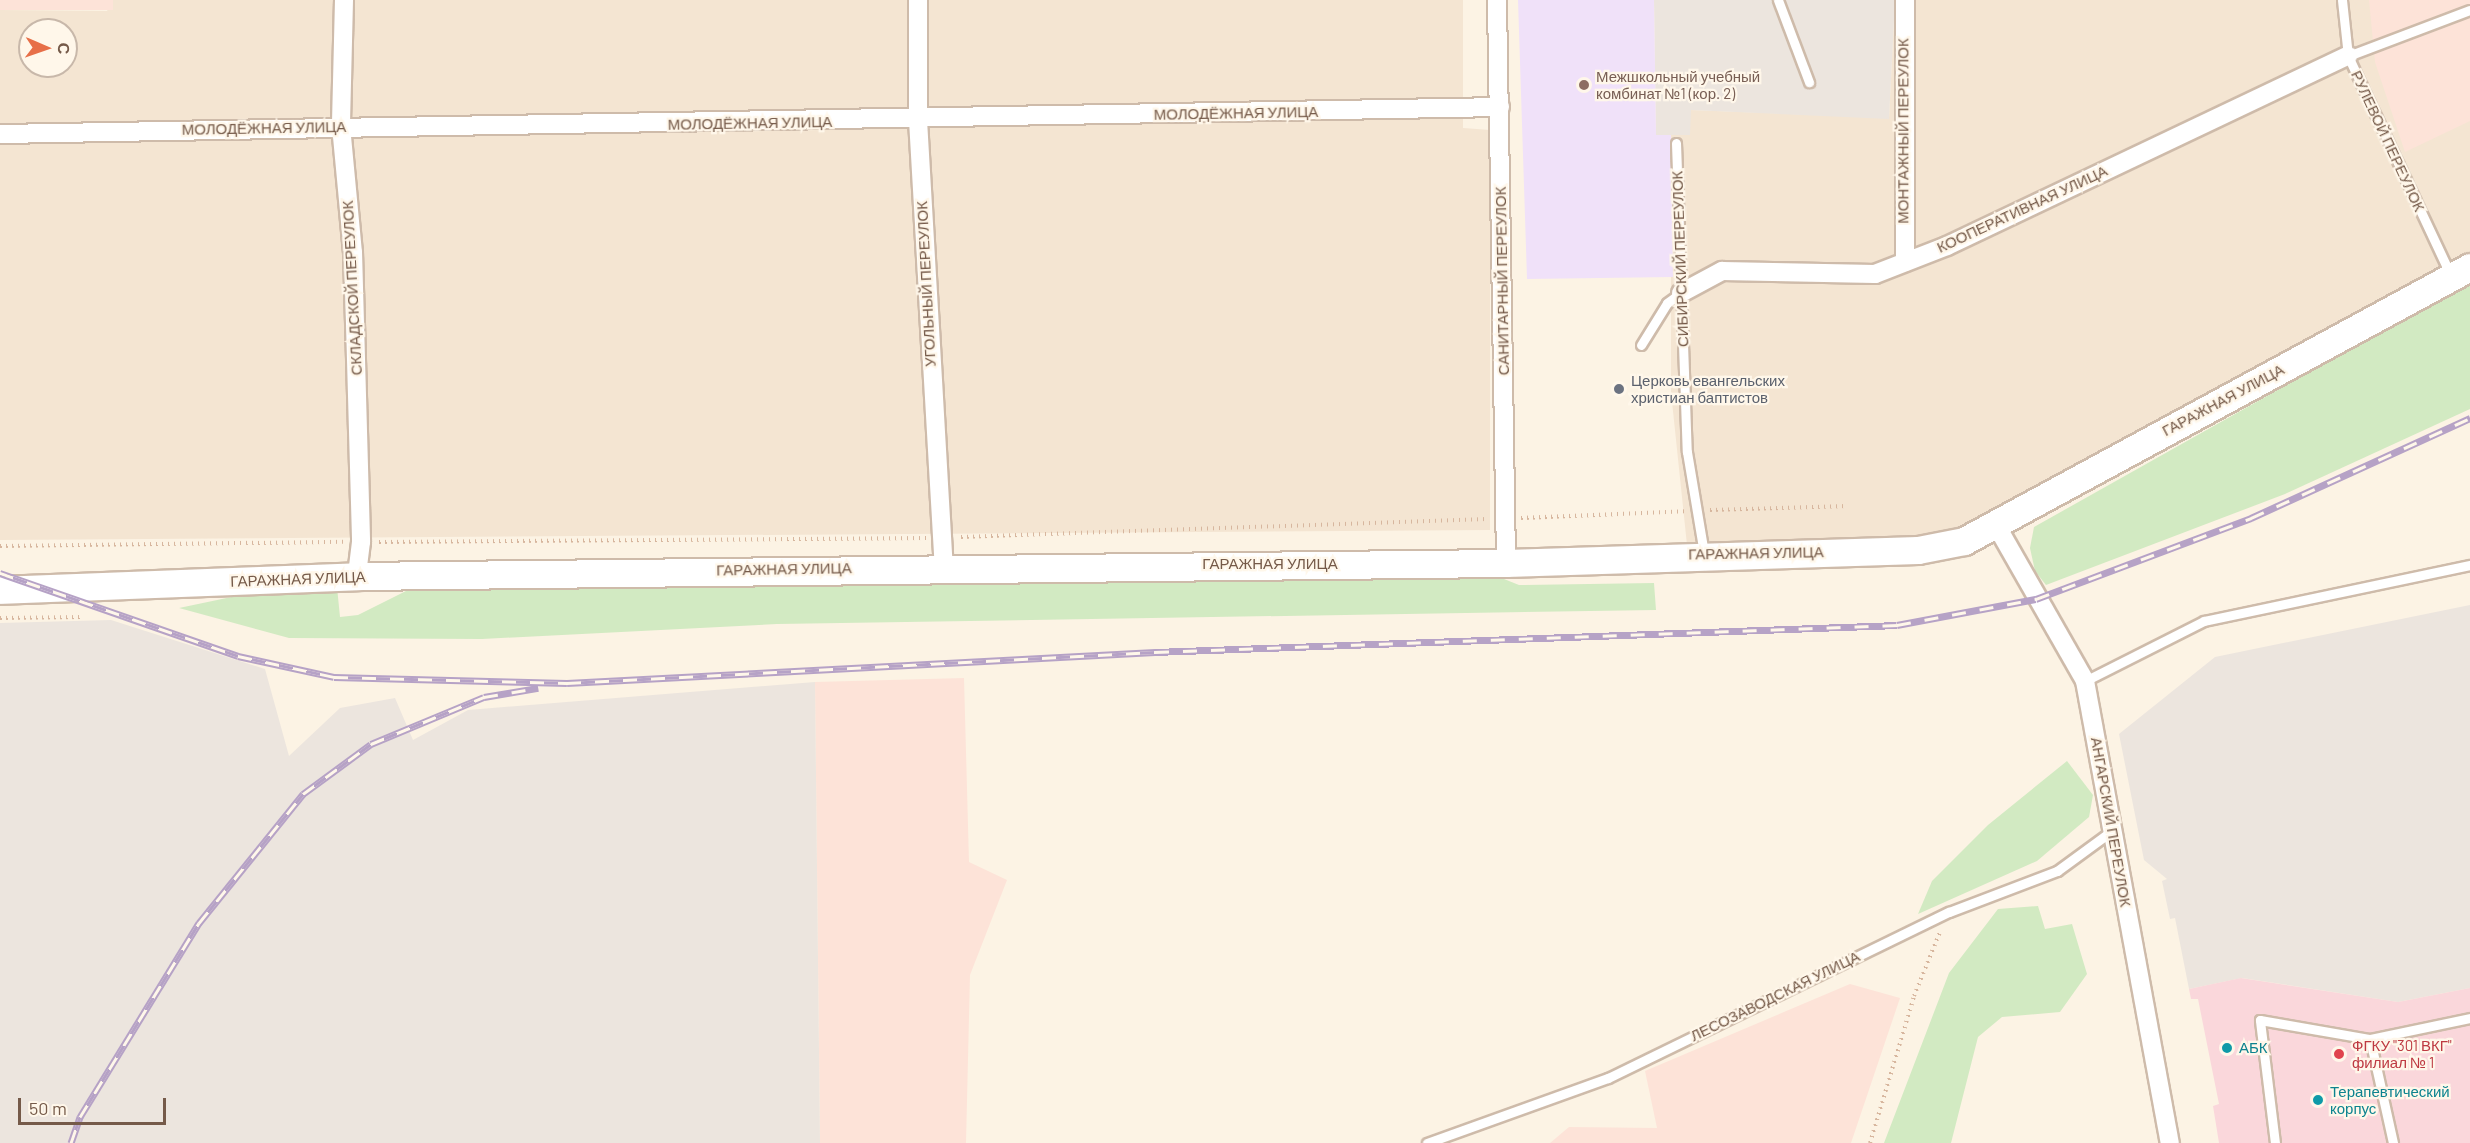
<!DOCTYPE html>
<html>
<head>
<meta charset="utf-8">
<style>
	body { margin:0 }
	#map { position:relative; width:2470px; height:1143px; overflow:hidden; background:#fcf3e4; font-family:Barlow,sans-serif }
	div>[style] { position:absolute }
	.residential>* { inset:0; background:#f4e5d2 }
	.commercial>* { inset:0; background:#fde3d8; transform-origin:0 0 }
	.industrial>* { inset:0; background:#ece5de }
	.education>* { inset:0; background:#f0e1f9 }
	.medical>* { inset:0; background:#fad7db }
	.green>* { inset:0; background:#d2eac2 }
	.path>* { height:4px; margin-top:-2px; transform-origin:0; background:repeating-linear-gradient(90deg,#d7b69e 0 1.5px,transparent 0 6px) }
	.roads { filter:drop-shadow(2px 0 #cebbaa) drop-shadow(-2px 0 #cebbaa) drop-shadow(0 2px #cebbaa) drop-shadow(0 -2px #cebbaa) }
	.lane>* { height:9px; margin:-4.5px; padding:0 4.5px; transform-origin:4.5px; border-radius:4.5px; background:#fff }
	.street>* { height:18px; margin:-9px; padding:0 9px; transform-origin:9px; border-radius:9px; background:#fff }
	.secondary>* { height:27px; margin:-13.5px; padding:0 13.5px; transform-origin:13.5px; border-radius:13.5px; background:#fff }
	.rail>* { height:7px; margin-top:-3.5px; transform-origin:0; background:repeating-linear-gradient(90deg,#fff7ea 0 14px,#b6a2c6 0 28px); box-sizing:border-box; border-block:2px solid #b6a2c6 }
	.dots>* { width:16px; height:16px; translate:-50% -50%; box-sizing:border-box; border:3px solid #fff7ea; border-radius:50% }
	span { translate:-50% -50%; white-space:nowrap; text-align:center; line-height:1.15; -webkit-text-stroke:4.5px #fff7ea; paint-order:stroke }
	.education-label { font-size:15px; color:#785e54 }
	.left { translate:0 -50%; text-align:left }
	.street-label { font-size:15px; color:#755a49 }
	.worship-label { font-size:15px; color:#5b616d }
	.health-label { font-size:15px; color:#be3a42 }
	.culture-label { font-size:15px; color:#0d838f }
	.north { position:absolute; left:18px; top:18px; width:60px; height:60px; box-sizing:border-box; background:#fff7ea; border:2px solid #c8b8aa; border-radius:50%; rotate:92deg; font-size:16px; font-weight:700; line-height:24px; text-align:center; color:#755a49 }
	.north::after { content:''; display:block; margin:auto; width:21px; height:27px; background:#e76f48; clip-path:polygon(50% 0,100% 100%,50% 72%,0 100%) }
	.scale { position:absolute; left:18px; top:1098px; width:148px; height:27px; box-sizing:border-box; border:3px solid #755a49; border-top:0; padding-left:8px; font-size:18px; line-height:21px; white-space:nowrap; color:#755a49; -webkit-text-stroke:4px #fff7ea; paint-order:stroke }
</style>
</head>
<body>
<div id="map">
	<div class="residential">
		<i style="clip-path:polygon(evenodd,113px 0,1463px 0,1463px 128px,1490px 130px,1490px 530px,0 540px,0 10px,107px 11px,113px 0,30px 30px,66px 30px,66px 66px,30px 66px,30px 30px)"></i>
		<i style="clip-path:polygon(1895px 0,2470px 0,2470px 262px,1963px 526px,1919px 537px,1687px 545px,1671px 392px,1671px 135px,1690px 135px,1690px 110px,1889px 118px)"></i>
	</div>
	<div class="commercial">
		<i style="left:0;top:0;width:113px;height:10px"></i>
		<i style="clip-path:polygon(2369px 0,2470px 0,2470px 121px,2405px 152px,2375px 62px)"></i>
		<i style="clip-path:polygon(964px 678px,969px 862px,1007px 880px,970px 975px,966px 1143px,820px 1143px,815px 682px)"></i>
		<i style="clip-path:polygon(1850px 984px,1900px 998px,1851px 1143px,1550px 1143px,1569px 1127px,1657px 1128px,1645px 1071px)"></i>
	</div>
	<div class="industrial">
		<i style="clip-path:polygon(1654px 0,1895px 0,1889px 119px,1691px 110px,1690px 135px,1656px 135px)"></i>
		<i style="clip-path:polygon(2470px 605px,2470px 988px,2398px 1002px,2242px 978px,2189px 989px,2175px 918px,2170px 919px,2162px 881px,2167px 879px,2144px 860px,2119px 734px,2215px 657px)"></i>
		<i style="clip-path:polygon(111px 620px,265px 669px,289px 756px,340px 708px,395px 698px,413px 740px,468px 710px,815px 682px,820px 1143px,0 1143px,0 623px)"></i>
	</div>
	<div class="education">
		<i style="clip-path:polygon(1518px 0,1654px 0,1656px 135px,1671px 135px,1673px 277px,1527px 279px)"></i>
	</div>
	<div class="medical">
		<i style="clip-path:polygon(2241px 978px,2398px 1002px,2470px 988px,2470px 1143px,2219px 1143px,2213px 1106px,2219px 1104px,2198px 999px,2191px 999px,2189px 989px)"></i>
	</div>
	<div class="green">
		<i style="clip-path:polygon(2470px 282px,2470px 409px,2285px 494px,2046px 585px,2035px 571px,2030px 548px,2034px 527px)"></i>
		<i style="clip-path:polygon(1489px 573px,1519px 585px,1654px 583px,1656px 610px,777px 624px,482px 639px,289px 638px,179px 608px,241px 595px,337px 587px,340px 617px,358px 615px,406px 591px)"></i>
		<i style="clip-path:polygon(2067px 761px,2093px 795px,2089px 817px,2037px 861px,1918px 914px,1932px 881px,1988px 825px)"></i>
		<i style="clip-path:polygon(2038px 906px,2045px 929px,2072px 924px,2087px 974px,2060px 1012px,2002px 1017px,1978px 1037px,1951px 1143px,1884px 1143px,1949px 973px,1998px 909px)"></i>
	</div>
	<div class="path">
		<i style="left:1710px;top:510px;width:137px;rotate:-1.7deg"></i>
		<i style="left:1521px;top:518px;width:164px;rotate:-2.4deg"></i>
		<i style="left:961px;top:537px;width:526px;rotate:-1.96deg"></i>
		<i style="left:379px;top:542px;width:547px;rotate:-0.42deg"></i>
		<i style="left:0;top:546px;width:344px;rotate:-0.7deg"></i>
		<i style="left:0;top:618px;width:83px;rotate:-0.7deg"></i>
		<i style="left:1870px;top:1143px;width:153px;rotate:-73.3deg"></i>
		<i style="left:1914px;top:996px;width:69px;rotate:-67.9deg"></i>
	</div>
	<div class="roads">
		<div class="lane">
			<i style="left:1778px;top:0;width:88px;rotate:69.3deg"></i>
			<i style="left:2342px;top:0;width:56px;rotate:83.9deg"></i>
			<i style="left:2348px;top:56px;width:241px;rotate:64.9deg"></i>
			<i style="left:2348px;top:56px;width:130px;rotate:-20.7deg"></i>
			<i style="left:1676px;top:143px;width:309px;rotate:88deg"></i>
			<i style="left:1687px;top:452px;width:103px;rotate:80.5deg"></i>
			<i style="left:1641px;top:345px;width:49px;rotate:-58.2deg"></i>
			<i style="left:1667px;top:303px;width:17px;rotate:-36deg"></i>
			<i style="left:2085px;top:681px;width:133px;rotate:-26.8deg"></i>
			<i style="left:2204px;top:621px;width:272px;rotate:-11.9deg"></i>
			<i style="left:2370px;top:1039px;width:102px;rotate:-11.9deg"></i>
			<i style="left:1427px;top:1143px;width:192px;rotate:-19.8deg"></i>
			<i style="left:1608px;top:1078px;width:379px;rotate:-26deg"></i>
			<i style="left:1949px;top:912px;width:116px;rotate:-20.8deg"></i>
			<i style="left:2057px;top:871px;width:69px;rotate:-36.2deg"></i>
			<i style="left:2275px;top:1143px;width:124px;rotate:-97deg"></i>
			<i style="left:2260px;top:1020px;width:112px;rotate:9.8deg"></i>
			<i style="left:2370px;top:1039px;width:107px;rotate:77.5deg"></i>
		</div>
		<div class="street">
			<i style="left:344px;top:0;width:126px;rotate:91.4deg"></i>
			<i style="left:341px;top:126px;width:127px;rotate:84.6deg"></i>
			<i style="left:353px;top:252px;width:290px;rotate:88.4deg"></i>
			<i style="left:361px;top:542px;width:34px;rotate:97deg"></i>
			<i style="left:918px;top:0;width:120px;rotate:90deg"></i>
			<i style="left:918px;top:120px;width:447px;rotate:86.7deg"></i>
			<i style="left:1497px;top:0;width:563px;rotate:89.08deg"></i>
			<i style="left:1905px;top:0;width:262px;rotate:90deg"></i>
			<i style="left:0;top:134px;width:1500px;rotate:-1.03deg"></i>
			<i style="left:1681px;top:293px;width:47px;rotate:-28.2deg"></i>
			<i style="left:1722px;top:271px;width:153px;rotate:1.1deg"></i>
			<i style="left:1875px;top:274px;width:77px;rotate:-21.3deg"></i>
			<i style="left:1947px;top:246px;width:444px;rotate:-25.4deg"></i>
			<i style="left:1995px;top:523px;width:182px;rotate:60.3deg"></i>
			<i style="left:2085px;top:681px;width:470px;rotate:79.6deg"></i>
		</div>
		<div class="secondary">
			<i style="left:0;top:590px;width:357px;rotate:-2.2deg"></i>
			<i style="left:357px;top:576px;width:1149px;rotate:-0.65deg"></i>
			<i style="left:1506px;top:563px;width:412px;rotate:-1.8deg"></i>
			<i style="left:1918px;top:550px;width:47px;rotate:-11.1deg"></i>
			<i style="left:1964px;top:541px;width:575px;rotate:-28.44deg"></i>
		</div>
	</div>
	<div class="rail">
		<i style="left:0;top:573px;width:252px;rotate:19.2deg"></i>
		<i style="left:238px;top:656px;width:98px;rotate:12.3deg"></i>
		<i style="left:334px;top:677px;width:233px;rotate:1.5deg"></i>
		<i style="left:567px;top:683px;width:589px;rotate:-3.02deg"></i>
		<i style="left:1155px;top:652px;width:742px;rotate:-2.08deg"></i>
		<i style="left:1897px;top:625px;width:141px;rotate:-10.6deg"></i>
		<i style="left:2036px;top:599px;width:230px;rotate:-20.6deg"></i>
		<i style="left:2251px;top:518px;width:241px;rotate:-24.5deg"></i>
		<i style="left:71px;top:1143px;width:28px;rotate:-71deg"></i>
		<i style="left:80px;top:1117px;width:228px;rotate:-58.5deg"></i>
		<i style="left:199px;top:923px;width:166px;rotate:-51.1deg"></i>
		<i style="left:303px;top:794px;width:84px;rotate:-36.3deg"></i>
		<i style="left:371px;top:744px;width:122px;rotate:-22.6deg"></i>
		<i style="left:484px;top:697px;width:55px;rotate:-9.5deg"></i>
	</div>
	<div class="dots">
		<i style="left:1584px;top:85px;background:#8d6e63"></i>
		<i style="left:1619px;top:389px;background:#6b7280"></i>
		<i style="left:2227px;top:1048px;background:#0f9aa8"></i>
		<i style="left:2339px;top:1054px;background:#e0444e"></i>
		<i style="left:2318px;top:1100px;background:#0f9aa8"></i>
	</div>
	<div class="education-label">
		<span class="left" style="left:1596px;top:85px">Межшкольный учебный<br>комбинат №1 (кор. 2)</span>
	</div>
	<div class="street-label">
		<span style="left:1236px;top:113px;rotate:-1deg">МОЛОДЁЖНАЯ УЛИЦА</span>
		<span style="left:750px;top:123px;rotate:-1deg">МОЛОДЁЖНАЯ УЛИЦА</span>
		<span style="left:264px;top:128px;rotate:-1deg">МОЛОДЁЖНАЯ УЛИЦА</span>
		<span style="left:1903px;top:131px;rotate:-90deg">МОНТАЖНЫЙ ПЕРЕУЛОК</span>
		<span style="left:2388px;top:141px;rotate:65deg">РУЛЕВОЙ ПЕРЕУЛОК</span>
		<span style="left:2022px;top:209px;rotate:-25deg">КООПЕРАТИВНАЯ УЛИЦА</span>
		<span style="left:1680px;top:259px;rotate:-92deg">СИБИРСКИЙ ПЕРЕУЛОК</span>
		<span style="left:1502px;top:281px;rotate:-91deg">САНИТАРНЫЙ ПЕРЕУЛОК</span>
		<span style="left:926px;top:284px;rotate:-93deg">УГОЛЬНЫЙ ПЕРЕУЛОК</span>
		<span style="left:352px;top:288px;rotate:-93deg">СКЛАДСКОЙ ПЕРЕУЛОК</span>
		<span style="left:2223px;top:400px;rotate:-28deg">ГАРАЖНАЯ УЛИЦА</span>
		<span style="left:1756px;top:553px;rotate:-1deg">ГАРАЖНАЯ УЛИЦА</span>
		<span style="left:1270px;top:564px">ГАРАЖНАЯ УЛИЦА</span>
		<span style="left:784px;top:569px;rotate:-1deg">ГАРАЖНАЯ УЛИЦА</span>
		<span style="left:298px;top:579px;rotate:-2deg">ГАРАЖНАЯ УЛИЦА</span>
		<span style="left:2111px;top:822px;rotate:80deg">АНГАРСКИЙ ПЕРЕУЛОК</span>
		<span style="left:1775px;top:996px;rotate:-26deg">ЛЕСОЗАВОДСКАЯ УЛИЦА</span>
	</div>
	<div class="worship-label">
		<span class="left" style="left:1631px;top:389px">Церковь евангельских<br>христиан баптистов</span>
	</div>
	<div class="health-label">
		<span class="left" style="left:2352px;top:1054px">ФГКУ "301 ВКГ"<br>филиал № 1</span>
	</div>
	<div class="culture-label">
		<span class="left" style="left:2239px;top:1048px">АБК</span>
		<span class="left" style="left:2330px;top:1100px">Терапевтический<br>корпус</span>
	</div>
	<div class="north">С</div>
	<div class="scale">50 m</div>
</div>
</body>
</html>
